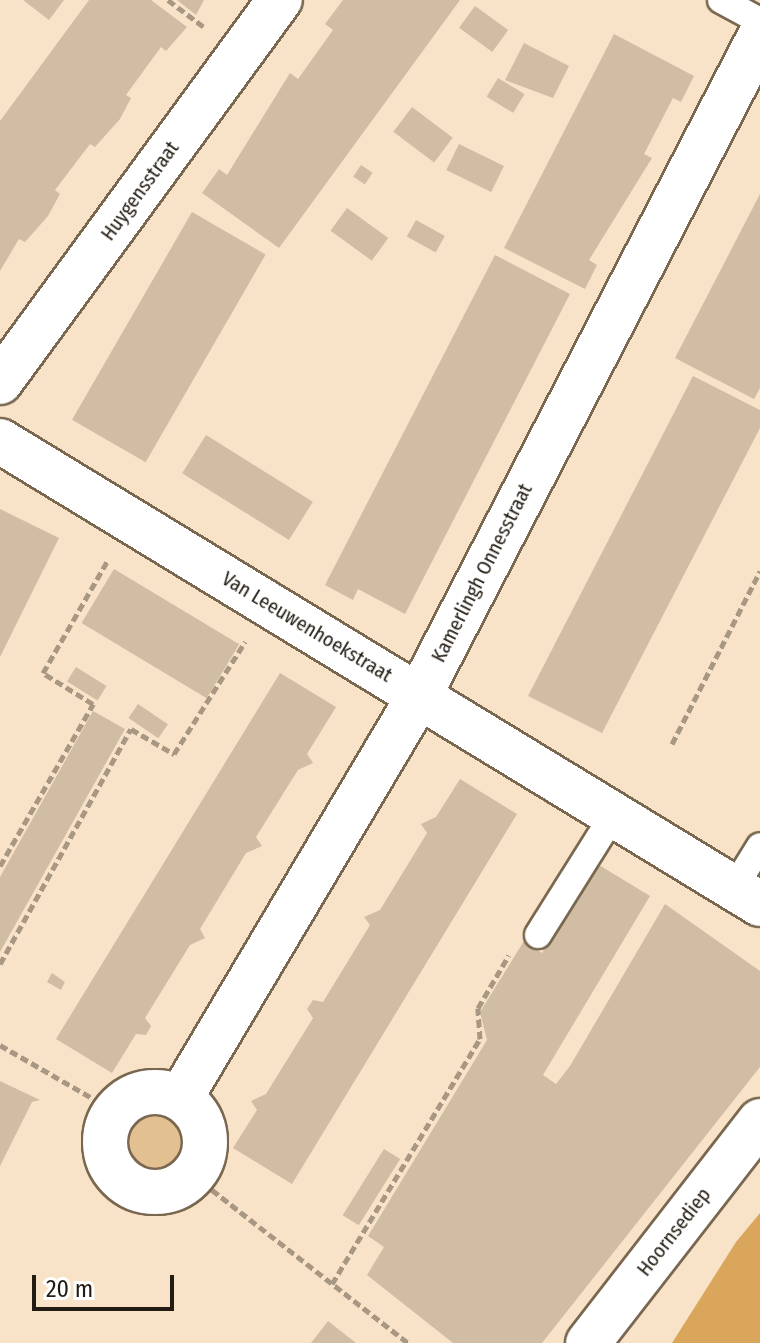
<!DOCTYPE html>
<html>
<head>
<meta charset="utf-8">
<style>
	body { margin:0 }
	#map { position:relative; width:760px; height:1343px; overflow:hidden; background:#f8e3c8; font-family:"Fira Sans Condensed",sans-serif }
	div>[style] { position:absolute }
	.green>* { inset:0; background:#e3c092 }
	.round { border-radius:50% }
	.water>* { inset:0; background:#daa65b }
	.building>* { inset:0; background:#d1bda3; transform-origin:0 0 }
	.path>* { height:5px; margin-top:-2.5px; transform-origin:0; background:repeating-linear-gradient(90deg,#a79783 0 8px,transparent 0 12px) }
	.roads { filter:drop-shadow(2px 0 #79674f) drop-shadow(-2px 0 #79674f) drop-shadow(0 2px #79674f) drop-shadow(0 -2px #79674f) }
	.service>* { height:26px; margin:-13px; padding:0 13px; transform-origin:13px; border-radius:13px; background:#fff }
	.minor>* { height:44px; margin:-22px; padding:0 22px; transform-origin:22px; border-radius:22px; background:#fff }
	.minor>.ring { margin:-22px; padding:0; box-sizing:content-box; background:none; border:44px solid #fff; border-radius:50% }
	span { translate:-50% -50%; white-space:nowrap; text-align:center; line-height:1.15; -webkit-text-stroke:6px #fff; paint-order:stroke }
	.street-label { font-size:20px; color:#231c12 }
	.scale { position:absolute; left:32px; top:1275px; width:142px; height:36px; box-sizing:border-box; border:4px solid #231c12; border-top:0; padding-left:10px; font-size:24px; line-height:28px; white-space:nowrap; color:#231c12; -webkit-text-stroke:6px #fff; paint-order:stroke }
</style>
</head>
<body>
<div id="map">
	<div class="green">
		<i class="round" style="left:119px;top:1108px;width:70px;height:70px"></i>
	</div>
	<div class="water">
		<i style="clip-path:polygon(760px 1213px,760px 1343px,672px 1343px,736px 1242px)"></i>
	</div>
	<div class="building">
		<i style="clip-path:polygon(23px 0,64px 0,49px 20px)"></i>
		<i style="clip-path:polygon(89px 0,151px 0,187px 27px,166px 51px,161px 47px,126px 95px,131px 98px,120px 119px,95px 147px,90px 144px,55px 190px,60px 194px,48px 216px,25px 242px,19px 239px,0 271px,0 121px)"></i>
		<i style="clip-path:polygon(177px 0,204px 0,196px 15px)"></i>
		<i style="clip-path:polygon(343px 0,460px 0,279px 248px,202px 193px,219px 169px,227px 175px,290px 73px,298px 79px,333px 30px,325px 24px)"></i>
		<i style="left:475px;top:6px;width:41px;height:27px;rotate:36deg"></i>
		<i style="clip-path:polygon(614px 34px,694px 76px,681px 102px,673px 98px,644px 154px,652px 158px,589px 260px,597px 265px,585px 289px,504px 248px)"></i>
		<i style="clip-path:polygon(524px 43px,569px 66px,553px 98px,505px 80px)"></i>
		<i style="left:498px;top:78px;width:31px;height:22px;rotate:31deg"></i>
		<i style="left:412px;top:107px;width:51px;height:31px;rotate:37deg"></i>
		<i style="left:459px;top:144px;width:50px;height:29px;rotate:26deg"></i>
		<i style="left:361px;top:165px;width:14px;height:14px;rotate:34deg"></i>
		<i style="clip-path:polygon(760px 194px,760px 388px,754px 399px,675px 358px)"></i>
		<i style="left:347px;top:208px;width:51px;height:28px;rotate:36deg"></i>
		<i style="left:192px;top:212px;width:85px;height:240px;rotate:30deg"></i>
		<i style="left:416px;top:220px;width:33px;height:19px;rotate:29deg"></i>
		<i style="clip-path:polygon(495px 255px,570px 294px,405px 614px,358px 589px,353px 600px,325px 585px)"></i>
		<i style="clip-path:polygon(693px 376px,760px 410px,760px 428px,602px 733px,528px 696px)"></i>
		<i style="left:206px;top:435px;width:126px;height:45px;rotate:32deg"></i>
		<i style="clip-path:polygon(0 509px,59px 538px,0 657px)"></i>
		<i style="left:114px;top:569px;width:146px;height:63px;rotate:31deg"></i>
		<i style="left:76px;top:667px;width:36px;height:17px;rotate:32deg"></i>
		<i style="clip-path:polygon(280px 673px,336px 707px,307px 754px,313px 763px,298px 770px,256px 837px,262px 846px,246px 853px,200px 929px,205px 938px,190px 945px,145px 1018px,151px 1026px,146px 1035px,136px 1034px,112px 1073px,56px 1039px)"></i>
		<i style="left:138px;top:704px;width:36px;height:17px;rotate:34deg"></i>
		<i style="clip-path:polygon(93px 711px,125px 729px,0 952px,0 877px)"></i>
		<i style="clip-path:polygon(460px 779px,517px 814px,292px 1184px,233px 1148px,257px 1110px,251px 1101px,266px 1094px,313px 1018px,307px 1009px,313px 1000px,323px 1002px,370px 925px,364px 917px,380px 910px,427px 833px,421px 824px,436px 817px)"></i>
		<i style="clip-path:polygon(594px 862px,650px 896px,543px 1075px,556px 1084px,570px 1066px,665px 904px,760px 971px,760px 1067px,542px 1343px,453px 1343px,367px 1275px,384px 1247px,368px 1236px,487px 1040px,480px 1012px,524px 941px,542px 953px)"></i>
		<i style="clip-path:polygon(52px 973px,65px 982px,61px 990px,47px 982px)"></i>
		<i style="clip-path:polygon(0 1081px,40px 1100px,32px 1102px,0 1166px)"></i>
		<i style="left:384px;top:1149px;width:19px;height:78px;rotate:32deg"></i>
		<i style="clip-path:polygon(328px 1321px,356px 1343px,311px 1343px)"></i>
	</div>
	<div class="path">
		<i style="left:168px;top:0;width:45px;rotate:36.9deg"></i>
		<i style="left:672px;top:744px;width:194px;rotate:-63deg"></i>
		<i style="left:0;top:866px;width:187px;rotate:-60.1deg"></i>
		<i style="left:93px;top:704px;width:59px;rotate:-148.2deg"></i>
		<i style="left:43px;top:673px;width:130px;rotate:-60.1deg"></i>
		<i style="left:0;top:964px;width:269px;rotate:-60.9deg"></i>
		<i style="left:131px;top:729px;width:50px;rotate:30.2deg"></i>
		<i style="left:174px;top:754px;width:133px;rotate:-57.6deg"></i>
		<i style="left:0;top:1045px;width:133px;rotate:29.9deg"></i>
		<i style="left:193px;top:1175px;width:273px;rotate:38deg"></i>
		<i style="left:332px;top:1284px;width:286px;rotate:-58.9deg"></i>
		<i style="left:480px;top:1039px;width:31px;rotate:-94deg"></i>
		<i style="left:478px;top:1008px;width:61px;rotate:-59.7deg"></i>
	</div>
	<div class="roads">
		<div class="service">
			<i style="left:721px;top:0;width:44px;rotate:28.3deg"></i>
			<i style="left:734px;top:888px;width:49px;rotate:-58.2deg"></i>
			<i style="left:538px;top:935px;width:143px;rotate:-57.9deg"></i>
		</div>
		<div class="minor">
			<i style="left:0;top:382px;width:474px;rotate:-53.8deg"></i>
			<i style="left:0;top:441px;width:890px;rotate:31.35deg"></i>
			<i class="ring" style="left:105px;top:1092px;width:56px;height:56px"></i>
			<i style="left:181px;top:1097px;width:469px;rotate:-59.3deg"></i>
			<i style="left:420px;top:694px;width:741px;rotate:-62.67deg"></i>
			<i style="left:588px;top:1343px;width:281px;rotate:-52.2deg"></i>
		</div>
	</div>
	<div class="street-label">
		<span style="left:140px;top:191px;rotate:-54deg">Huygensstraat</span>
		<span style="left:482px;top:573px;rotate:-63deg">Kamerlingh Onnesstraat</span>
		<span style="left:307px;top:627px;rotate:31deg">Van Leeuwenhoekstraat</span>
		<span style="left:674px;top:1232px;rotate:-52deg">Hoornsediep</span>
	</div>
	<div class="scale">20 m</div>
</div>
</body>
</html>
